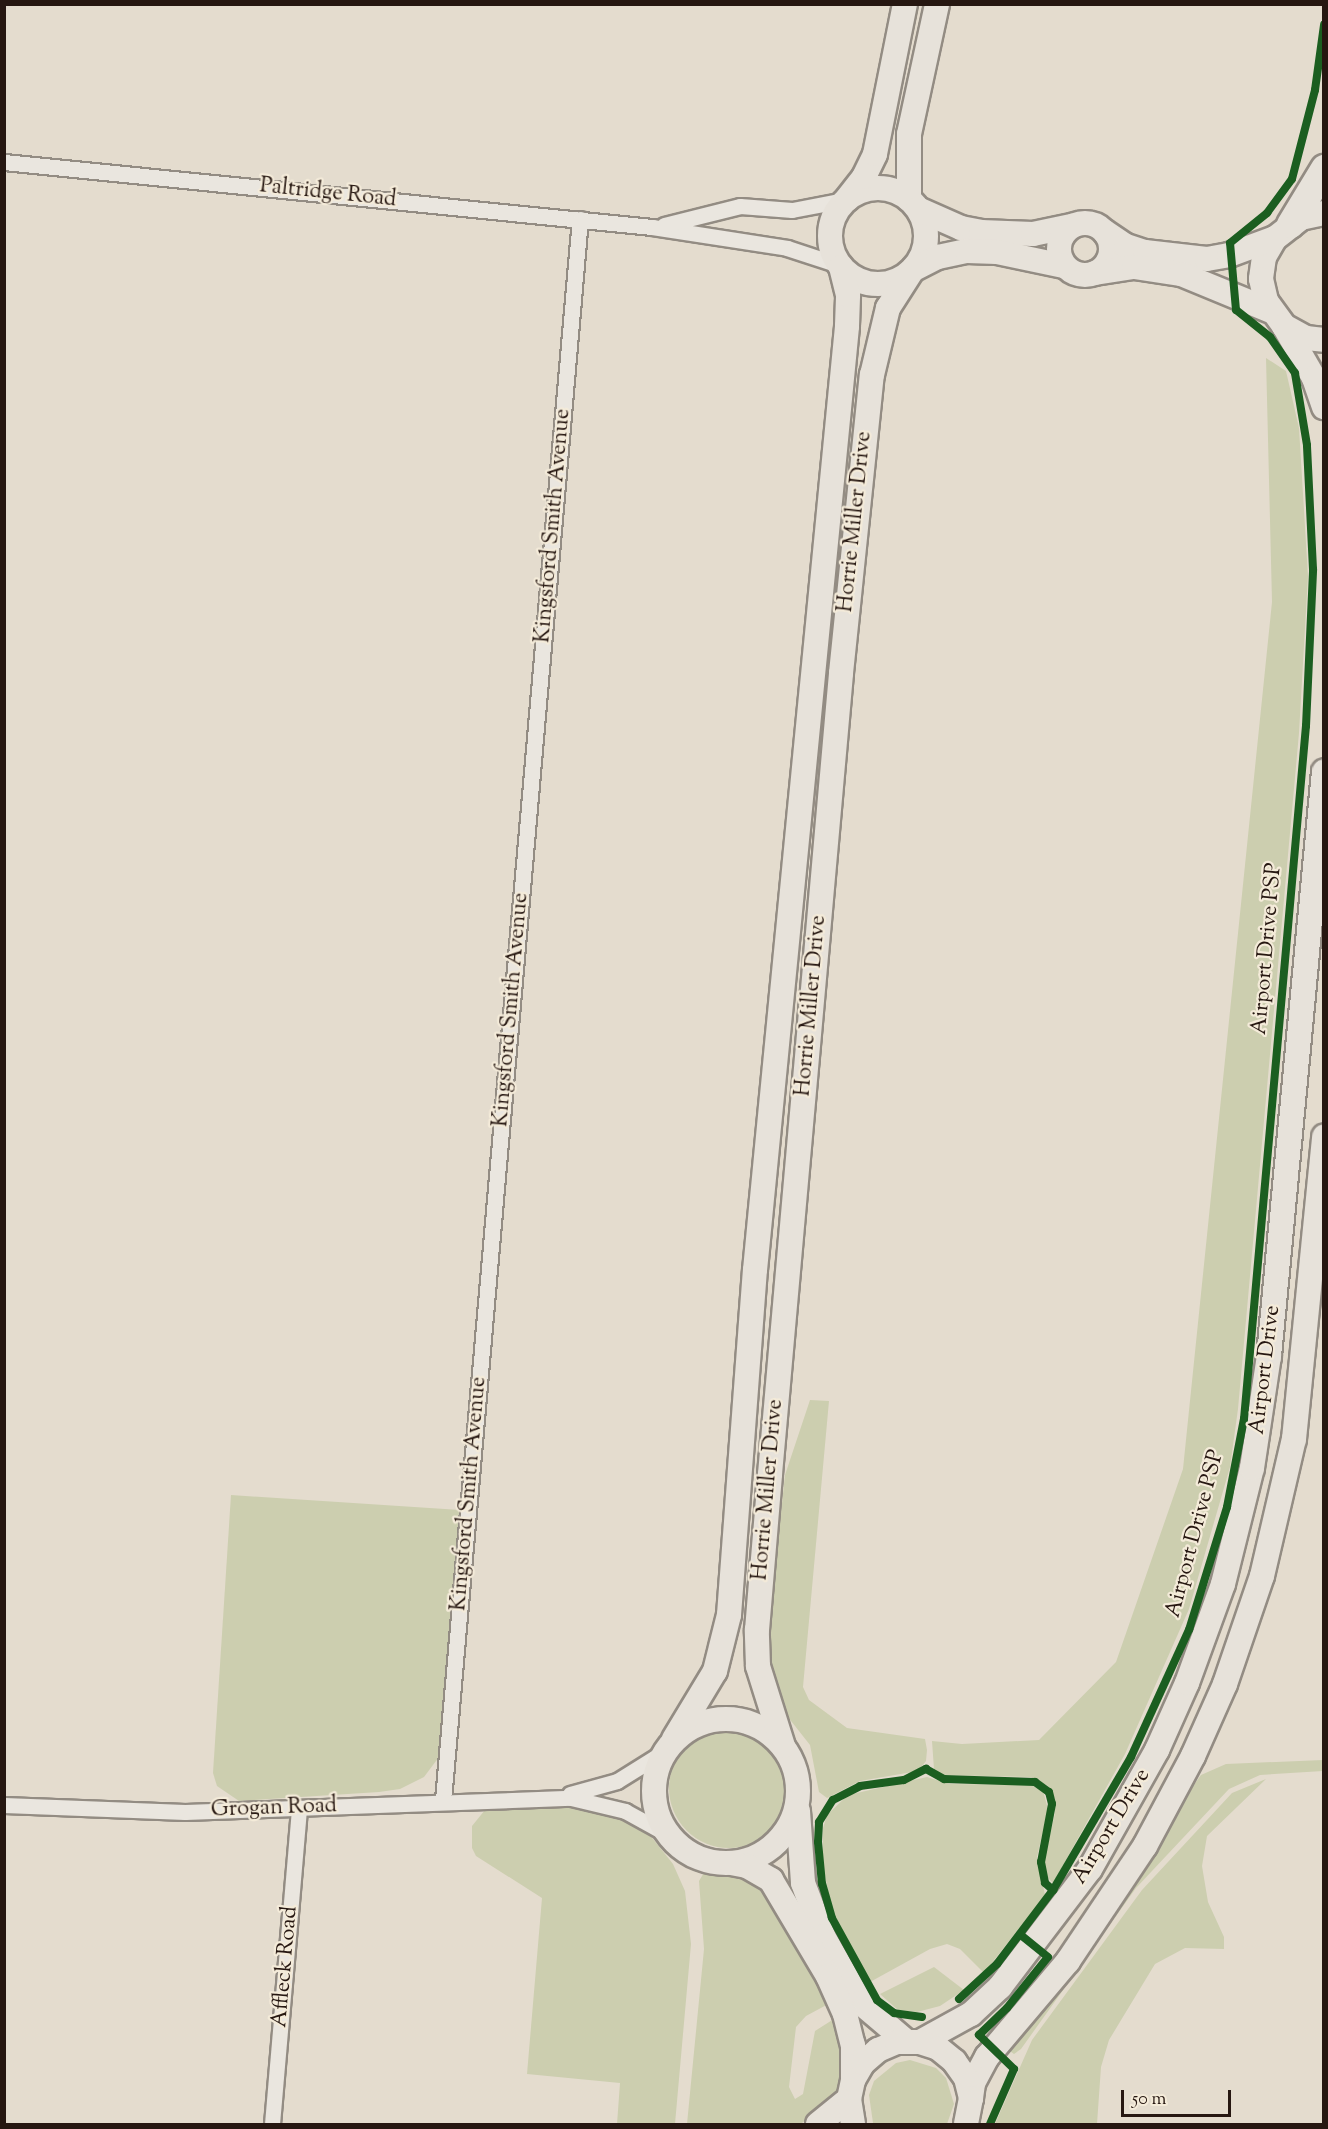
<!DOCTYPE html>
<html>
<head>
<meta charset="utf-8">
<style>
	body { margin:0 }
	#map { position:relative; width:1328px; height:2129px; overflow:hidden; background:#e4dcce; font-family:"Sorts Mill Goudy",serif }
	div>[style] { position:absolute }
	.green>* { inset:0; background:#ccceaf }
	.round { border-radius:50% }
	.roads { filter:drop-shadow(2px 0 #938c83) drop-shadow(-2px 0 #938c83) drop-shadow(0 2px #938c83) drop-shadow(0 -2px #938c83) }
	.minor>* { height:15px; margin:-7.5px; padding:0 7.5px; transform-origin:7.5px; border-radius:7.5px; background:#eae6df }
	.primary>* { height:24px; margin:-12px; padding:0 12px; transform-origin:12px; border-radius:12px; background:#e7e2da }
	.primary>.ring { margin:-12px; padding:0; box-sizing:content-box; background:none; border:24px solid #e7e2da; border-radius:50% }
	.motorway>* { height:27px; margin:-13.5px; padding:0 13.5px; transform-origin:13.5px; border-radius:13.5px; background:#e7e2da }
	.cycleway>* { height:8px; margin:-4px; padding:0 4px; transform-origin:4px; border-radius:4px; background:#1b5e20 }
	span { translate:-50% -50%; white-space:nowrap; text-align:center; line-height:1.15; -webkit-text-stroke:4.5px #f4ebd9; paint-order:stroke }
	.street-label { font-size:22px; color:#261711 }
	.frame { position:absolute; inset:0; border:6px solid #261711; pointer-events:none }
	.scale { position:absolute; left:1121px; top:2090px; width:110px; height:27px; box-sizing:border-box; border:3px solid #261711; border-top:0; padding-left:8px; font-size:18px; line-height:21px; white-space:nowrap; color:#261711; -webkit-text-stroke:4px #f4ebd9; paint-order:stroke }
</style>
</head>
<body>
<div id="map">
	<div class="green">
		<i style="clip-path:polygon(1266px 358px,1286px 371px,1299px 428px,1308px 576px,1299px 733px,1238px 1409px,1230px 1467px,1189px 1609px,1125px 1754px,1053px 1883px,1047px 1877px,1044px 1861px,1055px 1813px,1055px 1799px,1048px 1786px,1031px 1777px,942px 1775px,934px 1769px,932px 1741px,962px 1744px,1039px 1740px,1116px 1662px,1183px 1469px,1272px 602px)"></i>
		<i style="clip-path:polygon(810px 1400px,829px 1401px,803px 1687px,809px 1700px,847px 1728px,925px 1739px,927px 1750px,926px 1761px,918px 1771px,860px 1781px,827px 1798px,819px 1792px,810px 1745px,784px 1712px,771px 1669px,770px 1616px,785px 1475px)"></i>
		<i style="clip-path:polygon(231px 1495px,460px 1510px,442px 1753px,424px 1777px,400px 1789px,379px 1792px,239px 1801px,217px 1786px,213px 1773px)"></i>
		<i class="round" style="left:669px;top:1728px;width:120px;height:120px"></i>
		<i style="clip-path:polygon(1323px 1760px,1323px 1771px,1260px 1775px,1229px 1789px,1136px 1888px,1021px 2049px,1014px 2054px,1007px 2049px,1201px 1775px,1226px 1764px)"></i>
		<i style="clip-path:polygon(927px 1777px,949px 1784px,1033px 1785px,1043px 1791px,1048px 1809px,1037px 1857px,1045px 1895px,984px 1973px,960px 1949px,947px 1944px,930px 1949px,870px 1982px,832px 1910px,823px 1866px,823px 1828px,827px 1815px,848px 1795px)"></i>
		<i style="clip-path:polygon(1266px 1779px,1207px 1836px,1202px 1866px,1208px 1902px,1224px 1937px,1224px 1949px,1185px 1948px,1155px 1964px,1109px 2040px,1101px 2067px,1097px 2124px,995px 2124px,1032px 2040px,1142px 1890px,1232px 1793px)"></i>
		<i style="clip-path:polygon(576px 1807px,616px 1815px,649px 1834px,673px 1864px,685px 1891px,691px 1944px,675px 2124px,617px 2124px,620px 2083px,527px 2074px,542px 1898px,476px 1856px,472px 1848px,472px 1826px,485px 1810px)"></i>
		<i style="clip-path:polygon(720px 1870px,759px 1882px,832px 2002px,806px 2016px,796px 2027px,789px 2087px,795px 2099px,803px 2094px,815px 2031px,837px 2017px,846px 2066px,840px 2089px,819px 2113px,800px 2124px,687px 2124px,704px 1949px,699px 1881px,705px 1871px)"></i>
		<i style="clip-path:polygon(934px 1967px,964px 1990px,940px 2006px,917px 2012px,898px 2010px,880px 1994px)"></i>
		<i style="clip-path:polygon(910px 2060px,936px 2068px,946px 2078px,954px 2104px,947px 2124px,873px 2123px,869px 2095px,874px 2081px,896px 2063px)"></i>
	</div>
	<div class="roads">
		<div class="minor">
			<i style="left:4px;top:162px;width:651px;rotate:5.73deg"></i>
			<i style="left:652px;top:227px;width:137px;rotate:8.8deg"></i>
			<i style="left:787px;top:248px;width:55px;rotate:18.1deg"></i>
			<i style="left:664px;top:225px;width:78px;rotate:-14deg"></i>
			<i style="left:740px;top:206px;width:52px;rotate:4.4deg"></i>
			<i style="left:792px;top:210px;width:54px;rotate:-10.7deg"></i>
			<i style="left:570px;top:1794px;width:49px;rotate:-15.5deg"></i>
			<i style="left:617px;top:1781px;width:57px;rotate:-32deg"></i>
			<i style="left:443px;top:1800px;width:1587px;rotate:-85.05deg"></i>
			<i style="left:4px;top:1805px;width:181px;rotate:2.2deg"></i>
			<i style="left:185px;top:1812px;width:386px;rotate:-2.1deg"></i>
			<i style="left:571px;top:1798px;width:56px;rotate:13.5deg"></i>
			<i style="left:625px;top:1811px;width:48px;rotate:28.7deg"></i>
			<i style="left:272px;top:2124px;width:315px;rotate:-85.1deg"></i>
		</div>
		<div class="primary">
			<i class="ring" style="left:830px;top:188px;width:72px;height:72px"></i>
			<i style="left:847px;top:199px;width:28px;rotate:-52deg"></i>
			<i style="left:864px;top:177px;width:25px;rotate:-64deg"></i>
			<i style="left:875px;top:154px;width:153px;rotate:-78.7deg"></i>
			<i style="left:909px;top:199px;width:65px;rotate:-90deg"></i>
			<i style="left:909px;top:134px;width:133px;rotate:-77.8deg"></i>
			<i style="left:918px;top:209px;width:47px;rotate:23.8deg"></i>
			<i style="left:961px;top:228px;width:20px;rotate:11deg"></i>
			<i style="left:981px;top:232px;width:52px;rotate:2.2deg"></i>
			<i style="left:1033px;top:234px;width:39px;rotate:-12deg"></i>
			<i style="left:1324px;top:213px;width:24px;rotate:168deg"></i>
			<i style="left:1301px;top:218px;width:33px;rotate:142deg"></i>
			<i style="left:1275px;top:238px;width:22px;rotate:120deg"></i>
			<i style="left:1264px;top:257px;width:22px;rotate:98deg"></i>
			<i style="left:1261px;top:279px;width:23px;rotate:77deg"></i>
			<i style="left:1266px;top:301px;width:31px;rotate:54deg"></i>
			<i style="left:1284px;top:326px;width:25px;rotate:29deg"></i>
			<i style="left:1306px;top:338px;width:18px;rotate:6deg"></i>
			<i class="ring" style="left:1059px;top:223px;width:28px;height:28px"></i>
			<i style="left:1105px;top:232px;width:25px;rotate:34deg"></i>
			<i style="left:1126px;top:246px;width:20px;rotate:18deg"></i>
			<i style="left:1145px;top:252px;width:62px;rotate:6.4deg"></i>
			<i style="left:1207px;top:259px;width:22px;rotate:-10deg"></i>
			<i style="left:1229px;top:255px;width:49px;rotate:-20.3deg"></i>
			<i style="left:912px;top:270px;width:29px;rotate:-27deg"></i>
			<i style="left:938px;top:257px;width:30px;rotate:-12deg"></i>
			<i style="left:967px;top:251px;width:30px;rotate:2deg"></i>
			<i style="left:997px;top:252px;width:68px;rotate:11.8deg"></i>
			<i style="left:1095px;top:273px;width:39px;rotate:-9deg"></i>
			<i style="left:1134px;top:267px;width:48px;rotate:8.5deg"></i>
			<i style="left:1181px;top:274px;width:97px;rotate:22.3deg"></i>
			<i style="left:1284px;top:326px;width:60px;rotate:60deg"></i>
			<i style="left:1314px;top:378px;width:31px;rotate:71deg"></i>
			<i class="ring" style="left:654px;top:1719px;width:120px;height:120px"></i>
			<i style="left:674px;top:1739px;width:79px;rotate:-58.9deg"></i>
			<i style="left:715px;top:1671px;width:58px;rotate:-76deg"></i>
			<i style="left:729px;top:1615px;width:346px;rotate:-85.7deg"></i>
			<i style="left:755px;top:1270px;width:948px;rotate:-84.43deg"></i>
			<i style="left:847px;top:326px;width:31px;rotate:-88deg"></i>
			<i style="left:848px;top:295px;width:29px;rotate:-104deg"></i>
			<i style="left:783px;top:1746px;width:84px;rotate:-107.4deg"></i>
			<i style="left:758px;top:1666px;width:36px;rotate:-92deg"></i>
			<i style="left:757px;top:1630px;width:157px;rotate:-85.2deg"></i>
			<i style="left:770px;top:1474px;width:804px;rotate:-84.93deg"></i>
			<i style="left:841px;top:673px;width:300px;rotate:-84.1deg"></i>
			<i style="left:872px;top:375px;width:69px;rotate:-76.6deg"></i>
			<i style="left:888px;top:308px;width:43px;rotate:-57.4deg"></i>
			<i style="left:798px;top:1811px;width:72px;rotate:86deg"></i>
			<i style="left:803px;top:1883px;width:57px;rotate:69.3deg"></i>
			<i style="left:823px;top:1936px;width:77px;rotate:60.4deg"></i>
			<i style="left:861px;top:2003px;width:60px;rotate:40.3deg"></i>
			<i style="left:731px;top:1863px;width:16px;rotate:11deg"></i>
			<i style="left:747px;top:1866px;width:28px;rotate:30deg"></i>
			<i style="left:771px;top:1880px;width:112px;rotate:59.3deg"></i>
			<i style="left:828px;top:1976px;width:42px;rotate:65.9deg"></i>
			<i style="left:845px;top:2014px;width:32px;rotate:76deg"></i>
			<i style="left:853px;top:2045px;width:35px;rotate:90deg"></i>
			<i style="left:920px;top:2042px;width:58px;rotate:-28.8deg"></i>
			<i style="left:971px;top:2014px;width:40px;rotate:-43deg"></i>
			<i style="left:1000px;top:1987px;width:148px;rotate:-52.7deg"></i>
			<i style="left:1090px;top:1869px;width:137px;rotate:-60.6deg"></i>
			<i style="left:1157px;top:1750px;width:73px;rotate:-65.9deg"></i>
			<i style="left:1187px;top:1683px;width:105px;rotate:-70deg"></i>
			<i style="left:1223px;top:1584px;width:120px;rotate:-76deg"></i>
			<i style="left:1252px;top:1468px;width:113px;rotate:-81.4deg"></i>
			<i style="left:1269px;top:1356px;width:587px;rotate:-84.62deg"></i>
			<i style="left:971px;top:2098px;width:15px;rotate:-82deg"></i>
			<i style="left:973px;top:2083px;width:30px;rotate:-62deg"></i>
			<i style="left:987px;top:2057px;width:126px;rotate:-49.8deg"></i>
			<i style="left:1068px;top:1961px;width:138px;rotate:-56.2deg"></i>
			<i style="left:1145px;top:1846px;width:102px;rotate:-61.9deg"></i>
			<i style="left:1193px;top:1756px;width:79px;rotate:-66deg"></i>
			<i style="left:1225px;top:1684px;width:114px;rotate:-71.1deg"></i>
			<i style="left:1262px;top:1576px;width:141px;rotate:-76.9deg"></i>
			<i style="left:1294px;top:1439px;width:304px;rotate:-84.3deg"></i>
			<i style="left:818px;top:2124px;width:40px;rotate:-39deg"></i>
			<i style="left:853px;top:2124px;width:25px;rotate:-99deg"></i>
			<i style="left:849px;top:2099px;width:19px;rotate:-78deg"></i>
			<i style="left:853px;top:2080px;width:20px;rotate:-60deg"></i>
			<i style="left:863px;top:2063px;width:20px;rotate:-41deg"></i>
			<i style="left:878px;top:2050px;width:21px;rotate:-23deg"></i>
			<i style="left:897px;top:2042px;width:23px"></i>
			<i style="left:920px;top:2042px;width:19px;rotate:18deg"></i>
			<i style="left:938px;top:2048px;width:21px;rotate:39deg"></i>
			<i style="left:954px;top:2061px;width:21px;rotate:55deg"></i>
			<i style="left:966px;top:2078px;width:21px;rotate:76deg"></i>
			<i style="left:971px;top:2098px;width:26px;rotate:101deg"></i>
		</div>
		<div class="motorway">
			<i style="left:1290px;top:224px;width:66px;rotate:-58.7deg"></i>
		</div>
	</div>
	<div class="cycleway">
		<i style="left:959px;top:1999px;width:52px;rotate:-42.6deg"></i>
		<i style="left:997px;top:1964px;width:93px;rotate:-52.9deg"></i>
		<i style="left:1053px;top:1890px;width:154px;rotate:-59.6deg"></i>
		<i style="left:1131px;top:1757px;width:140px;rotate:-65.5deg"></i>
		<i style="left:1189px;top:1630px;width:129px;rotate:-72.8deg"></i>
		<i style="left:1227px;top:1507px;width:90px;rotate:-79.1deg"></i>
		<i style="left:1244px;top:1419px;width:696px;rotate:-84.89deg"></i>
		<i style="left:1306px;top:726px;width:157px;rotate:-87.4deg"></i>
		<i style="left:1313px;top:569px;width:124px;rotate:-92.8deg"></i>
		<i style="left:1307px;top:445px;width:73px;rotate:-99.5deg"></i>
		<i style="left:1295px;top:373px;width:44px;rotate:-124.8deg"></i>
		<i style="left:1270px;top:337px;width:43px;rotate:-141.5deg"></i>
		<i style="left:1236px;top:310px;width:67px;rotate:-95.1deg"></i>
		<i style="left:1230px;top:243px;width:48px;rotate:-39deg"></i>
		<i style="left:1267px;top:213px;width:42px;rotate:-53.7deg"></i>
		<i style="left:1292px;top:179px;width:92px;rotate:-75.5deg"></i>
		<i style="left:1315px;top:90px;width:66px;rotate:-82.1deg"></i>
		<i style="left:922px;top:2017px;width:28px;rotate:-172deg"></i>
		<i style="left:894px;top:2013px;width:21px;rotate:-143deg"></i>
		<i style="left:877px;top:2000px;width:94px;rotate:-118.8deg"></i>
		<i style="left:832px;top:1918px;width:35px;rotate:-106deg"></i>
		<i style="left:822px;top:1884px;width:42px;rotate:-95.4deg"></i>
		<i style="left:818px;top:1842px;width:20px;rotate:-87deg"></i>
		<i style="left:819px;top:1822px;width:26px;rotate:-58deg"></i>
		<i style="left:833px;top:1800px;width:30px;rotate:-27deg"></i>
		<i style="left:860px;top:1786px;width:44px;rotate:-7.8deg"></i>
		<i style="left:904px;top:1780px;width:25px;rotate:-27deg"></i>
		<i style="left:926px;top:1769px;width:21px;rotate:29deg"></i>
		<i style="left:944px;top:1779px;width:91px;rotate:1.9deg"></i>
		<i style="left:1035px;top:1782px;width:17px;rotate:36deg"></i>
		<i style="left:1049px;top:1792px;width:12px;rotate:76deg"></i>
		<i style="left:1052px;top:1804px;width:59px;rotate:100.7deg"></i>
		<i style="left:1041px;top:1862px;width:21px;rotate:79deg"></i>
		<i style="left:1045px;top:1883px;width:11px;rotate:41deg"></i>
		<i style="left:990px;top:2124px;width:60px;rotate:-66.4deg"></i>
		<i style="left:1014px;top:2069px;width:49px;rotate:-135.8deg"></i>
		<i style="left:979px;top:2035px;width:39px;rotate:-44deg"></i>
		<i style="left:1007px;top:2008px;width:65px;rotate:-51.2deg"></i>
		<i style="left:1048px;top:1957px;width:36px;rotate:-141deg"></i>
	</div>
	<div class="street-label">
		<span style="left:328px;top:194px;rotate:6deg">Paltridge Road</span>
		<span style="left:856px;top:522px;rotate:-84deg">Horrie Miller Drive</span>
		<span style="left:554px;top:526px;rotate:-85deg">Kingsford Smith Avenue</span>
		<span style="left:1268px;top:949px;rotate:-85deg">Airport Drive PSP</span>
		<span style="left:812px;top:1006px;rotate:-85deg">Horrie Miller Drive</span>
		<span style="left:512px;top:1010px;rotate:-85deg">Kingsford Smith Avenue</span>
		<span style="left:1266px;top:1370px;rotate:-83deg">Airport Drive</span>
		<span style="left:769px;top:1490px;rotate:-85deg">Horrie Miller Drive</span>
		<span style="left:470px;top:1494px;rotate:-85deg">Kingsford Smith Avenue</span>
		<span style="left:1196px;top:1534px;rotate:-75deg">Airport Drive PSP</span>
		<span style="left:274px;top:1809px;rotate:-2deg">Grogan Road</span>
		<span style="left:1112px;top:1827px;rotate:-59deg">Airport Drive</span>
		<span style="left:286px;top:1967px;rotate:-85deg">Affleck Road</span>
	</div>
	<div class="frame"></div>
	<div class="scale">50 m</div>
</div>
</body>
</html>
